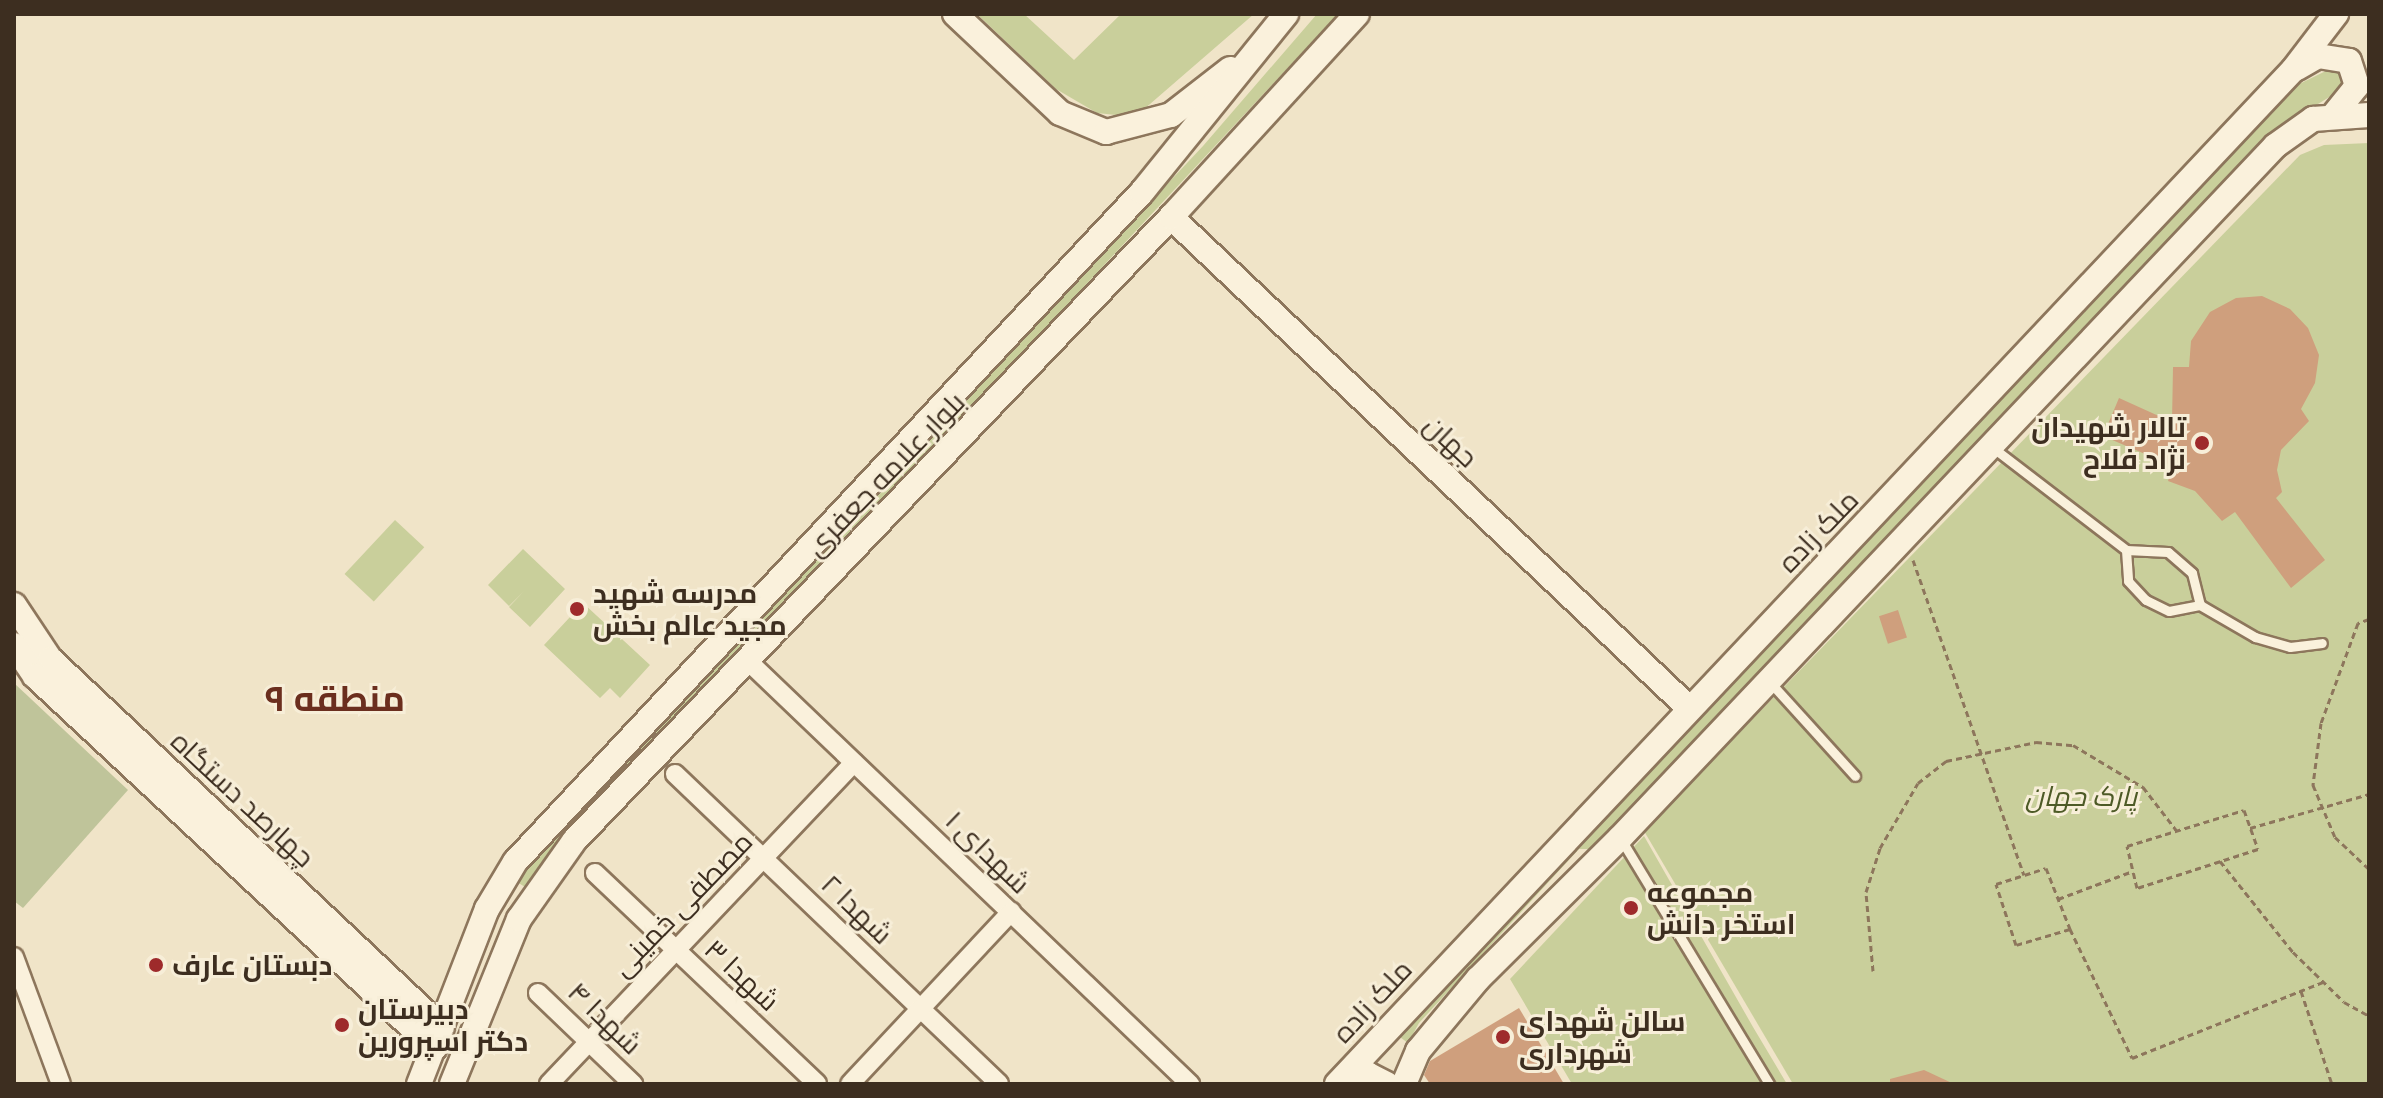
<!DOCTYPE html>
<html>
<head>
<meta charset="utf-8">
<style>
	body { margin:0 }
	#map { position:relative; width:2383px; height:1098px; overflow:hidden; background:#f0e4c8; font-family:Merriweather,Cairo,serif }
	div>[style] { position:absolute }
	.green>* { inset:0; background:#c9cf9b; transform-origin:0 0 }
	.cemetery>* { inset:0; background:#bfc49a }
	.building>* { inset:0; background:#cf9f7d; transform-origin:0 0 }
	.path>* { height:3px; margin-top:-1.5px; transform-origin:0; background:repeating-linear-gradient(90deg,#8d765c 0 6px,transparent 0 10px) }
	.roads { filter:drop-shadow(2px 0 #8d765c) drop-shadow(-2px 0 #8d765c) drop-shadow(0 2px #8d765c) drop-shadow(0 -2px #8d765c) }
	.lane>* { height:9px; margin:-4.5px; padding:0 4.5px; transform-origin:4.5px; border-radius:4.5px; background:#faf1dc }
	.street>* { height:18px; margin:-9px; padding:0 9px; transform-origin:9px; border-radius:9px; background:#faf1dc }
	.secondary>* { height:24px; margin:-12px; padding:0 12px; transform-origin:12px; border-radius:12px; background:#faf1dc }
	.dots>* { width:22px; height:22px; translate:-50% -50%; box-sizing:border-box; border:4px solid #f7eed8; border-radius:50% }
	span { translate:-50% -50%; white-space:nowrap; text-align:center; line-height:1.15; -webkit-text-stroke:6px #f7eed8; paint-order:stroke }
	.poi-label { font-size:28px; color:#3d2e20; font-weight:700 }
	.right { translate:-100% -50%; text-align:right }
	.left { translate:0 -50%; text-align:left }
	.street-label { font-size:28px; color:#3d2e20 }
	.park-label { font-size:28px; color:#4d5a26; font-style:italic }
	.district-label { font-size:36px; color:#6b2e1e; font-weight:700 }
	.frame { position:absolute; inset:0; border:16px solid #3d2e20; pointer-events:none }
</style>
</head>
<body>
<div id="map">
	<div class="green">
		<i style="clip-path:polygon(977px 14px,1024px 14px,1074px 60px,1121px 14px,1254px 14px,1135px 117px,1097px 113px,1056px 89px)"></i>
		<i style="clip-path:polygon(1317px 14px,1338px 14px,525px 887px,517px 882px,568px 821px,1203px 146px)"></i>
		<i style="clip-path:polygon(2334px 67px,2344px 83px,2339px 91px,2276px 130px,1594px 849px,1579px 849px,1419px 1023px,1408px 1043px,1393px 1032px,2291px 88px)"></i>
		<i style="clip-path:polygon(2369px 143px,2369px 1084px,1793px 1084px,1644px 831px,2300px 155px,2324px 145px)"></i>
		<i style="left:395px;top:520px;width:40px;height:74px;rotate:43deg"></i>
		<i style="clip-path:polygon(523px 549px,565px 589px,530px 627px,509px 607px,524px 591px,509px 606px,488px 585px)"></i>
		<i style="clip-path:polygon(583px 603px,650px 665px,620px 698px,610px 688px,600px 698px,544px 645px)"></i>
		<i style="clip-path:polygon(1644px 836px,1753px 1027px,1787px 1084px,1572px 1084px,1510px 979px)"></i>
	</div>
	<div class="cemetery">
		<i style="clip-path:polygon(14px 683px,128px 790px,23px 908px,14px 901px)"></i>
	</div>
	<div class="building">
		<i style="clip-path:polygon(2262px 296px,2290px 309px,2308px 328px,2319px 355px,2315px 383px,2301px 409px,2309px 421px,2281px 450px,2277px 470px,2282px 492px,2276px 498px,2325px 560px,2291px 588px,2235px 512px,2222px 521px,2195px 491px,2168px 481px,2173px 466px,2103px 436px,2119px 398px,2172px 422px,2173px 367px,2189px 367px,2191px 341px,2210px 312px,2236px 298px)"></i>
		<i style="left:1898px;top:610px;width:29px;height:20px;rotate:72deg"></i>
		<i style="clip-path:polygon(1519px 1008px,1564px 1084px,1430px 1084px,1424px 1075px,1430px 1061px)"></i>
		<i style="clip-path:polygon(1924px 1070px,1954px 1084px,1890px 1084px,1890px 1079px)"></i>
	</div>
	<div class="path">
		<i style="left:1913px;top:560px;width:334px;rotate:70.6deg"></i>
		<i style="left:2369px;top:619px;width:12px;rotate:160deg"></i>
		<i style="left:2358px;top:623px;width:107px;rotate:110.3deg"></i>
		<i style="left:2321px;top:723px;width:63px;rotate:97.4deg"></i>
		<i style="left:2313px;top:785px;width:56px;rotate:67.1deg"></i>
		<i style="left:2335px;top:837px;width:47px;rotate:43.3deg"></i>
		<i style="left:2244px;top:810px;width:41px;rotate:70.3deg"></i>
		<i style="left:2258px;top:849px;width:127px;rotate:162.1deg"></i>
		<i style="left:2137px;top:888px;width:43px;rotate:-103.4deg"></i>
		<i style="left:2127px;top:846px;width:122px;rotate:-17.1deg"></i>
		<i style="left:2250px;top:828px;width:124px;rotate:-15.9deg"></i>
		<i style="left:2220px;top:861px;width:117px;rotate:51.3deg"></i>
		<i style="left:2293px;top:952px;width:71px;rotate:44.4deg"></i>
		<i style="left:2344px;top:1002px;width:29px;rotate:29deg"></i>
		<i style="left:2046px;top:868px;width:66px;rotate:68.5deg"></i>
		<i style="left:2070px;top:929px;width:56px;rotate:163.5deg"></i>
		<i style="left:2016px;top:945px;width:64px;rotate:-108.2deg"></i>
		<i style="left:1996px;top:884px;width:52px;rotate:-17.7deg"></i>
		<i style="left:2058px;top:899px;width:80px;rotate:-20.5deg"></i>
		<i style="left:2070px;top:929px;width:143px;rotate:64.3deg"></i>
		<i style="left:2132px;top:1058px;width:206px;rotate:-21.7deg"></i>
		<i style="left:1873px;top:971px;width:79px;rotate:-95.1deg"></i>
		<i style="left:1866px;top:892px;width:46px;rotate:-72.3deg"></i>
		<i style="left:1880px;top:848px;width:75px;rotate:-59.7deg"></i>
		<i style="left:1918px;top:783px;width:36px;rotate:-38deg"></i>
		<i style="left:1946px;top:761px;width:92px;rotate:-11.9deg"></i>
		<i style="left:2036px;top:742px;width:37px;rotate:5deg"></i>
		<i style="left:2073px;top:745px;width:82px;rotate:31deg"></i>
		<i style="left:2143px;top:787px;width:56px;rotate:52.3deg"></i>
		<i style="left:2301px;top:991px;width:98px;rotate:71.6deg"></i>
	</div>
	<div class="roads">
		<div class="lane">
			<i style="left:1992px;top:447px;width:169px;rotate:37.5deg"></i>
			<i style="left:2126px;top:550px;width:31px;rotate:86deg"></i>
			<i style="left:2128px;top:581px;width:26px;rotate:47deg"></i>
			<i style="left:2146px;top:600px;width:25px;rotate:26deg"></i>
			<i style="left:2169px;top:611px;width:32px;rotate:-11deg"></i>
			<i style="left:2200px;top:605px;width:64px;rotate:30.2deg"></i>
			<i style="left:2255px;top:637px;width:36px;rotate:16deg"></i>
			<i style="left:2290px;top:647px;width:32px;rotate:-7deg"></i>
			<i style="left:2126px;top:550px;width:42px;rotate:2.7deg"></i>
			<i style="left:2168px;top:552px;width:32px;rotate:41deg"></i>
			<i style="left:2192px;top:573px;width:33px;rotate:76deg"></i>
			<i style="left:1769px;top:681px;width:128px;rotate:47.8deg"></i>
			<i style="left:1622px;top:841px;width:284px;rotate:58.8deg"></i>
		</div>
		<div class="street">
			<i style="left:748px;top:661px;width:612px;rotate:43.74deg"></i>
			<i style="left:675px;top:774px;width:448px;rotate:43.7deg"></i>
			<i style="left:595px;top:873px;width:306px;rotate:43.5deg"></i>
			<i style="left:14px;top:957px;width:135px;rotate:69.7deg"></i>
			<i style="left:538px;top:993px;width:132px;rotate:43.8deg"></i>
			<i style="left:549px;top:1084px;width:443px;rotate:-46.5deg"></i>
			<i style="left:850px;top:1084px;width:236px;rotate:-46.9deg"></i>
		</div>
		<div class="secondary">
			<i style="left:955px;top:14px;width:144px;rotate:43.3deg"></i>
			<i style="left:1060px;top:113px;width:50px;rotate:22.4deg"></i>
			<i style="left:1106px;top:132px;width:67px;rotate:-14.7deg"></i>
			<i style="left:1171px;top:115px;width:75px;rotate:-37.9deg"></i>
			<i style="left:2297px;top:68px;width:24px;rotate:-30deg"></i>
			<i style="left:2318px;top:56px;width:31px;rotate:9deg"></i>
			<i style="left:2349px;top:61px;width:26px;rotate:72deg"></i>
			<i style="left:2357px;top:86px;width:35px;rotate:129deg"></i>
			<i style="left:1171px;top:217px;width:715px;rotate:43.47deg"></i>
			<i style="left:14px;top:605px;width:65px;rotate:56.3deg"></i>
			<i style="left:50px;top:659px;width:538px;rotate:43.27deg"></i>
			<i style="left:14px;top:645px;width:37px;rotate:56deg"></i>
			<i style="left:35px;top:676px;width:546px;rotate:42.99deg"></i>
			<i style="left:419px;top:1084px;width:188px;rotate:-68.8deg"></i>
			<i style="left:487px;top:909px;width:55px;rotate:-59.2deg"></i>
			<i style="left:515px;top:862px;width:918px;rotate:-46.9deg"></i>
			<i style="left:1142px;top:192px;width:229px;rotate:-51deg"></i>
			<i style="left:452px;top:1084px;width:178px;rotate:-67.9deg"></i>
			<i style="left:519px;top:919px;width:95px;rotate:-54.8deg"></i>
			<i style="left:574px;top:841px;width:864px;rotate:-46.27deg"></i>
			<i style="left:1171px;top:217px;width:275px;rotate:-47.5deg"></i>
			<i style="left:1337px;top:1084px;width:1394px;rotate:-46.69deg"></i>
			<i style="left:2293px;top:70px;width:71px;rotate:-52.5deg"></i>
			<i style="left:1338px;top:1084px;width:31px;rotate:-19deg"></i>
			<i style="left:1367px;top:1074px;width:22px;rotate:27deg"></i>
			<i style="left:1404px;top:1084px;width:36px;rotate:-67deg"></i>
			<i style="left:1418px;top:1051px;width:94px;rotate:-50.2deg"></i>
			<i style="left:1478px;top:979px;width:200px;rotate:-44.8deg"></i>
			<i style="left:1620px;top:838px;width:953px;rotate:-46.57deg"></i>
			<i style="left:2275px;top:146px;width:47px;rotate:-35.4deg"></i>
			<i style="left:2313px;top:119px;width:56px;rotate:-4.1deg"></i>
		</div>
	</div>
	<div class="dots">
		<i style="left:2202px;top:443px;background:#9e2a2b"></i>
		<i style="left:577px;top:609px;background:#9e2a2b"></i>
		<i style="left:1631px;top:908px;background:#9e2a2b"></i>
		<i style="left:156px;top:965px;background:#9e2a2b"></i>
		<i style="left:342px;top:1025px;background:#9e2a2b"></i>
		<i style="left:1503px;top:1037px;background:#9e2a2b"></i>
	</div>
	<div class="poi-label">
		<span class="right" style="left:2186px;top:443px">تالار شهیدان<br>نژاد فلاح</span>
		<span class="left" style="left:593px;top:609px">مدرسه شهید<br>مجید عالم بخش</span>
		<span class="left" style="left:1647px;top:908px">مجموعه<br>استخر دانش</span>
		<span class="left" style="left:172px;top:965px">دبستان عارف</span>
		<span class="left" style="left:358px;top:1025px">دبیرستان<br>دکتر اسپرورین</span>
		<span class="left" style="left:1519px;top:1037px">سالن شهدای<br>شهرداری</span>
	</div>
	<div class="street-label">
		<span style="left:1451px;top:441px;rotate:43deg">جهان</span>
		<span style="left:885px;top:474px;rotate:-46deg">بلوار علامه جعفری</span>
		<span style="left:1818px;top:531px;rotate:-46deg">ملک زاده</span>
		<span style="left:243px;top:799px;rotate:43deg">چهارصد دستگاه</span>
		<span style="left:988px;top:852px;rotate:44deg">شهدای ۱</span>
		<span style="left:682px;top:904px;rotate:-46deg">مصطفی خمینی</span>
		<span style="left:857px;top:909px;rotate:44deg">شهدا ۲</span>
		<span style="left:742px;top:975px;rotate:43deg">شهدا ۳</span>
		<span style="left:1372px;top:1001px;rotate:-47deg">ملک زاده</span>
		<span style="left:605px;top:1018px;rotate:44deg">شهدا ۴</span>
	</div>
	<div class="park-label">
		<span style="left:2081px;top:796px">پارک جهان</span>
	</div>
	<div class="district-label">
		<span style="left:335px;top:699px">منطقه ۹</span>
	</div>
	<div class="frame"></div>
</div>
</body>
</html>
